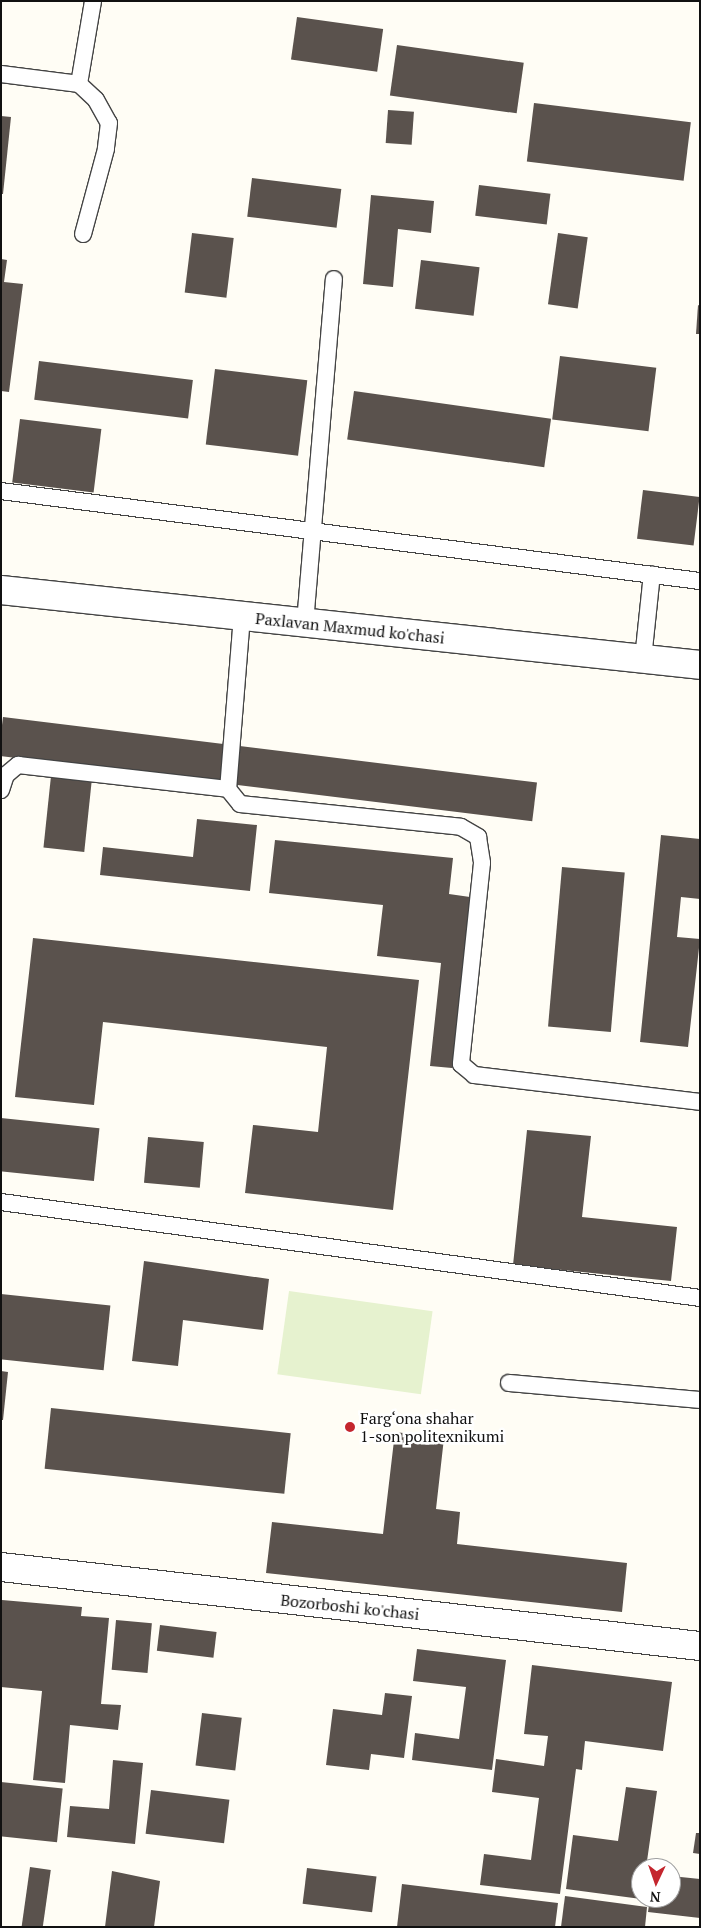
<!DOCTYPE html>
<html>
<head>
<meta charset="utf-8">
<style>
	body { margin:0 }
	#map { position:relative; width:701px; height:1928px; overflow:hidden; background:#fffdf5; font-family:"PT Serif",serif }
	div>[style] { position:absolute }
	.pitch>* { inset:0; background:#e6f2cf; transform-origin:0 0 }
	.building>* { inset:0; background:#5a524d; transform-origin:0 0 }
	.roads { filter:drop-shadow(1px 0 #444) drop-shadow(-1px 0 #444) drop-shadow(0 1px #444) drop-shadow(0 -1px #444) }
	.lane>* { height:16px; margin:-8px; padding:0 8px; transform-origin:8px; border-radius:8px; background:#fff }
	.street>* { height:28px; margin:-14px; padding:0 14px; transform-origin:14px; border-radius:14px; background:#fff }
	.dots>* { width:14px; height:14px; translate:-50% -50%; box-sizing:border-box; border:2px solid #fff; border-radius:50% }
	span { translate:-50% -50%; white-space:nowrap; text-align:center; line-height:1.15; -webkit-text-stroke:5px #fff; paint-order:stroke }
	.street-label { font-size:16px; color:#111 }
	.poi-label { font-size:16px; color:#111 }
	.left { translate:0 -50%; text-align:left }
	.frame { position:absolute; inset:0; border:2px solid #111; pointer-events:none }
	.north { position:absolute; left:631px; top:1858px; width:50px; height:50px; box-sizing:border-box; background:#fff; border:1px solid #a0a0a0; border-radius:50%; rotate:183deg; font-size:14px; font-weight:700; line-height:20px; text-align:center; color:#111 }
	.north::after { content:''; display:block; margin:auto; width:18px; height:22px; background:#c4262e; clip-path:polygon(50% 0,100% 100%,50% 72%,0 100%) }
</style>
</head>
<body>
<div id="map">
	<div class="pitch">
		<i style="left:289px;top:1291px;width:145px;height:84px;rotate:8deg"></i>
	</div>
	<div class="building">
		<i style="left:297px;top:17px;width:87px;height:43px;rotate:8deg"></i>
		<i style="left:397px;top:45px;width:128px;height:51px;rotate:8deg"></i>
		<i style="left:534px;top:103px;width:158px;height:59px;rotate:7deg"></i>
		<i style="left:388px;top:110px;width:26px;height:33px;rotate:4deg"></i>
		<i style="clip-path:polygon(1px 116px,11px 117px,3px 194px,1px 194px)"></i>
		<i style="left:252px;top:178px;width:90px;height:39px;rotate:7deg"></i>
		<i style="left:479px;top:185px;width:72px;height:31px;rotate:7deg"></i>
		<i style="clip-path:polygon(371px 195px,434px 201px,431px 233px,398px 229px,393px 287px,363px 284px)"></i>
		<i style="left:192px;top:233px;width:42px;height:60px;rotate:7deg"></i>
		<i style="left:558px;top:233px;width:30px;height:72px;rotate:8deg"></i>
		<i style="clip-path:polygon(1px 259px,7px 260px,4px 282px,23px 284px,9px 392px,1px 391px)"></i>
		<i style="left:421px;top:260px;width:59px;height:49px;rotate:7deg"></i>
		<i style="clip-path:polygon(698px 305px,700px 306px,700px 334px,696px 334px)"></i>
		<i style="left:560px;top:356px;width:97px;height:64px;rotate:7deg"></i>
		<i style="left:39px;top:361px;width:155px;height:39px;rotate:7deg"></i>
		<i style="left:215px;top:369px;width:93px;height:76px;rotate:7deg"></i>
		<i style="left:354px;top:391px;width:199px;height:49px;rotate:8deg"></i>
		<i style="left:20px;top:419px;width:82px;height:64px;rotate:7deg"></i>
		<i style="left:643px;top:490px;width:57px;height:49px;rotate:7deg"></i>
		<i style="left:3px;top:717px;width:538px;height:39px;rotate:7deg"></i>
		<i style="left:51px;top:776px;width:41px;height:72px;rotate:6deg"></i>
		<i style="clip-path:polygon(197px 819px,257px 825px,250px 891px,100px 875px,103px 847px,193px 857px)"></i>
		<i style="clip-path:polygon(661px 835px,700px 839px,700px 899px,681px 897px,677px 937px,700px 939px,688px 1047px,640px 1042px)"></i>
		<i style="clip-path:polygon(275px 840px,453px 858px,449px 894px,470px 897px,452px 1068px,430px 1066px,441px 963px,377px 956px,383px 905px,269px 893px)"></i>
		<i style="left:562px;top:867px;width:63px;height:160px;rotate:5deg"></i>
		<i style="clip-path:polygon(33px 938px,419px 980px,393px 1210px,245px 1193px,253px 1125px,318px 1132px,327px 1047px,103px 1022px,94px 1105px,15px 1097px)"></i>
		<i style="left:1px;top:1118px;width:99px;height:53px;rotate:6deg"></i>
		<i style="clip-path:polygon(527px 1130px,591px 1136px,582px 1217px,677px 1227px,671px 1281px,513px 1265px)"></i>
		<i style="left:148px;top:1137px;width:56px;height:46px;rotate:5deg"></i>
		<i style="clip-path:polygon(144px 1261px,269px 1279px,263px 1330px,183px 1320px,178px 1366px,132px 1361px)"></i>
		<i style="left:1px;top:1294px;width:110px;height:65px;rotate:6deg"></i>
		<i style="clip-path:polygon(1px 1371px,8px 1372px,3px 1420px,1px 1420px)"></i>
		<i style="left:51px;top:1408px;width:241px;height:61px;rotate:6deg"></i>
		<i style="clip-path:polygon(395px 1432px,444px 1438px,436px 1509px,460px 1512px,457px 1544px,627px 1563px,622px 1612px,266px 1573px,272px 1522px,383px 1534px)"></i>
		<i style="clip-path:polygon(2px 1600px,82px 1607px,81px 1616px,109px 1618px,101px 1704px,121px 1705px,118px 1730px,70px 1725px,65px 1783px,33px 1780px,42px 1691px,1px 1687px)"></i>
		<i style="left:116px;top:1620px;width:36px;height:50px;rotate:5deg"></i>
		<i style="left:160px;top:1625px;width:57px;height:26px;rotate:7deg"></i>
		<i style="clip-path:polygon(417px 1649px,506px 1660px,492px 1770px,412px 1760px,415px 1733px,459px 1739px,466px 1687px,413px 1681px)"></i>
		<i style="clip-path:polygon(532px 1665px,672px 1682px,663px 1751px,585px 1741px,582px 1770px,576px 1769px,560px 1894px,480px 1885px,484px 1854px,531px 1860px,539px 1798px,492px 1792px,496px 1759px,544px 1766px,548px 1736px,524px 1734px)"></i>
		<i style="clip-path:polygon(385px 1693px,412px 1696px,404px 1758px,371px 1754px,369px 1770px,326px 1765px,333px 1709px,382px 1715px)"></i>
		<i style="left:202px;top:1713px;width:40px;height:53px;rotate:7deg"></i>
		<i style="clip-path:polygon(113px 1760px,143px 1763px,135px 1844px,67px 1837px,70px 1806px,109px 1809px)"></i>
		<i style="left:1px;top:1782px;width:62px;height:54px;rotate:6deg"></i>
		<i style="clip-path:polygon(626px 1787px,657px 1791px,646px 1868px,641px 1868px,641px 1899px,566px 1889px,573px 1835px,618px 1841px)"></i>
		<i style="left:151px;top:1790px;width:79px;height:44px;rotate:7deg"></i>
		<i style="clip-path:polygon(696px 1833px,700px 1833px,700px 1854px,693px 1853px)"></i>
		<i style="left:30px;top:1867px;width:21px;height:61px;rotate:8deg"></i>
		<i style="left:307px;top:1868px;width:70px;height:36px;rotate:7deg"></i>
		<i style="clip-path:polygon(112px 1871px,160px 1881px,154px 1927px,105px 1927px)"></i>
		<i style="clip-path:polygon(671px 1876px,700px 1879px,700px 1918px,648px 1912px,650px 1898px,671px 1898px)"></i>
		<i style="clip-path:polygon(402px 1884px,558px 1903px,555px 1927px,397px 1927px)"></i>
		<i style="clip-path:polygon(565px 1896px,647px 1907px,645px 1927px,561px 1927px)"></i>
	</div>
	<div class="roads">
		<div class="lane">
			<i style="left:1px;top:74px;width:79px;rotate:7.3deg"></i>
			<i style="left:79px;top:84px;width:23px;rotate:43deg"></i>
			<i style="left:96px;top:100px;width:26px;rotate:61deg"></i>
			<i style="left:109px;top:123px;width:26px;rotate:97deg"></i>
			<i style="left:106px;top:149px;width:88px;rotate:105.1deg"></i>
			<i style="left:79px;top:84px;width:84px;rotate:-80.4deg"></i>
			<i style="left:1px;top:491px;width:705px;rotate:7.34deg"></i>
			<i style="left:242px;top:616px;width:174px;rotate:94.6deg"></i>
			<i style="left:228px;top:789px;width:19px;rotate:51deg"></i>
			<i style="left:240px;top:804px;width:222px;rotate:5.9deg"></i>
			<i style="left:461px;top:827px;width:20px;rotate:30deg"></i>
			<i style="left:478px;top:837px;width:26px;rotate:81deg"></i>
			<i style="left:482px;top:863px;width:202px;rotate:96deg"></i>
			<i style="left:461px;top:1064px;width:17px;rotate:40deg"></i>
			<i style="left:474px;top:1075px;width:228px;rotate:6.8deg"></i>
			<i style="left:305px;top:623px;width:345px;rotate:-85.2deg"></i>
			<i style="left:643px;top:659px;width:85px;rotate:-84deg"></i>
			<i style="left:1px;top:790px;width:16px;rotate:-72deg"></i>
			<i style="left:6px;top:775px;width:16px;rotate:-40deg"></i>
			<i style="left:18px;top:765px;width:211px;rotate:6.5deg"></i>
			<i style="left:1px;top:1202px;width:706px;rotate:7.82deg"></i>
			<i style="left:509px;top:1383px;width:192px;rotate:5.1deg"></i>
		</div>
		<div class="street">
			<i style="left:1px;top:590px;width:703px;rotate:6.12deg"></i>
			<i style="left:1px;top:1567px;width:703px;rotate:6.45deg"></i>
		</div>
	</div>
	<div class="dots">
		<i style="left:350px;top:1427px;background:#c4262e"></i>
	</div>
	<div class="street-label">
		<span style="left:350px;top:628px;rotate:6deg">Paxlavan Maxmud ko'chasi</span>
		<span style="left:350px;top:1607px;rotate:6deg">Bozorboshi ko'chasi</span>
	</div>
	<div class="poi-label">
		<span class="left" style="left:360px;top:1427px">Farg‘ona shahar<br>1-son politexnikumi</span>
	</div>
	<div class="frame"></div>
	<div class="north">N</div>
</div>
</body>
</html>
